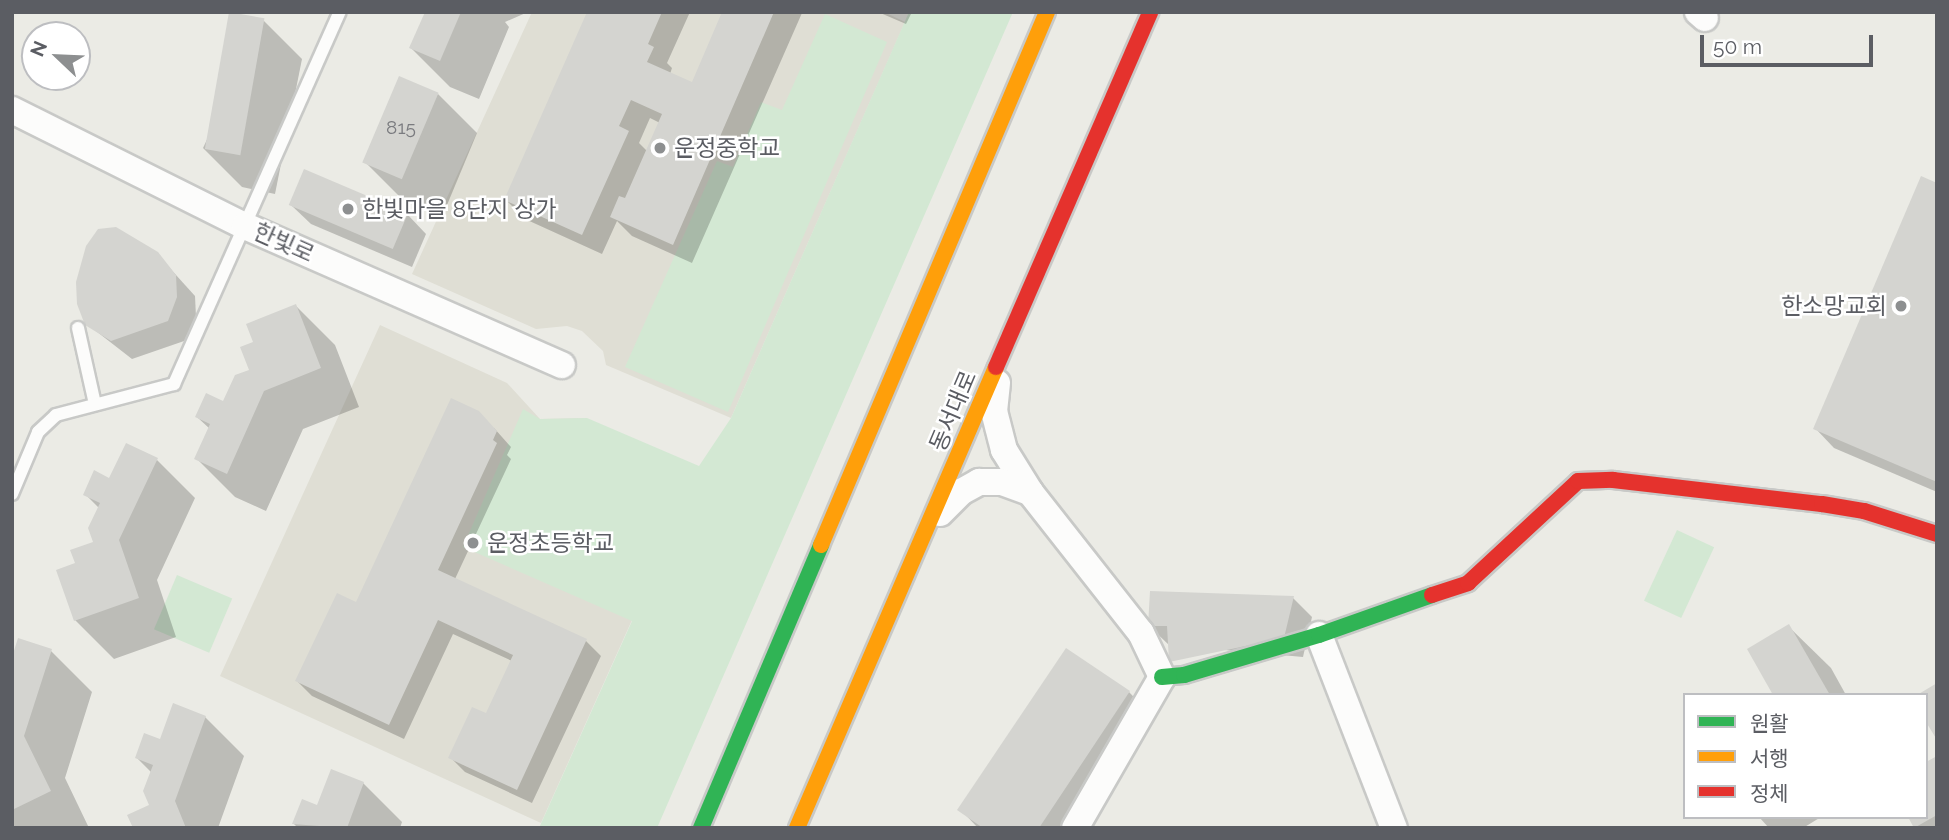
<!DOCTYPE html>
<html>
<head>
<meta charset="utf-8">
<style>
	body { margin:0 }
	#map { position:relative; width:1949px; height:840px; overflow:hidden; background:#ebebe5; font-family:Raleway,"Noto Sans KR",sans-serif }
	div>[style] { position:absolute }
	.education>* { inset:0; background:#dfded4 }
	.green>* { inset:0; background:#d3e8d3; transform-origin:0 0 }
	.shadow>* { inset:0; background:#0003 }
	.building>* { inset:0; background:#d4d4d0; transform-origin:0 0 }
	.roads { filter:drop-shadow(2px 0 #c8c9c7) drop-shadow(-2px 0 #c8c9c7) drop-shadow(0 2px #c8c9c7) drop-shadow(0 -2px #c8c9c7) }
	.lane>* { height:12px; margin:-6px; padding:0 6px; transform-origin:6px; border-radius:6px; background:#fcfcfb }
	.street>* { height:26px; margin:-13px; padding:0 13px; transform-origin:13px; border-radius:13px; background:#fcfcfb }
	.fast>* { height:16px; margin:-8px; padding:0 8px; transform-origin:8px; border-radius:8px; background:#30b455 }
	.slow>* { height:16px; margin:-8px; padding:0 8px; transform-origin:8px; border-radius:8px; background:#ff9f0a }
	.jam>* { height:16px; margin:-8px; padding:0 8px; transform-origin:8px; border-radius:8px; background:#e5322d }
	.dots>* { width:19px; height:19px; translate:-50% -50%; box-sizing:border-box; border:4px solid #fff; border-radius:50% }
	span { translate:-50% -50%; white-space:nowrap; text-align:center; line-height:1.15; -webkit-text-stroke:5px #fff; paint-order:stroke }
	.number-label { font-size:19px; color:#7a7b7f }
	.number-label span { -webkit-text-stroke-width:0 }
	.poi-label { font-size:23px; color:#5b5d63 }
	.left { translate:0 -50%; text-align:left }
	.right { translate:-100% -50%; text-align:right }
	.street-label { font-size:23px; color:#5b5d63 }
	.frame { position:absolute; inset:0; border:14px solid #5b5d63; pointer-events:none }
	.legend { position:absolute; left:1683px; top:693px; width:245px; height:126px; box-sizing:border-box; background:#fff; border:2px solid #bdbec1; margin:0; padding:9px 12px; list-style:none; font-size:21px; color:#5b5d63 }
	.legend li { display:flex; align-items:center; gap:14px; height:35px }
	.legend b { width:35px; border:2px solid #bdbec1 }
	.north { position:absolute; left:21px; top:21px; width:70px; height:70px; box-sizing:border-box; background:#fff; border:2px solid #bdbec1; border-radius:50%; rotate:293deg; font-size:19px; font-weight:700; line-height:28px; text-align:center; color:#5b5d63 }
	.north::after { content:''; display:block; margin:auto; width:24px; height:32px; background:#8d8f90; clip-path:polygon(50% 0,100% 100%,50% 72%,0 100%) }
	.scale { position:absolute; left:1700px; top:35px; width:173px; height:32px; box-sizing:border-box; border:4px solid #5b5d63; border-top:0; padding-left:9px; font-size:21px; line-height:24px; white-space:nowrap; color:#5b5d63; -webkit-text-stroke:5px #fff; paint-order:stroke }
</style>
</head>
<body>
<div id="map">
	<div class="education">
		<i style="clip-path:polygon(532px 12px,884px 12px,905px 22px,731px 418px,606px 365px,603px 351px,582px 331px,567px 326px,536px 329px,412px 274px)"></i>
		<i style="clip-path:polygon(380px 325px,507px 383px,540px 419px,587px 418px,632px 620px,541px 823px,220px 676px)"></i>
	</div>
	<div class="green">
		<i style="clip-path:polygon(909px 12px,1013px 12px,657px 828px,539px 828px,632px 621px,463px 547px,523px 409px,540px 419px,587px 418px,699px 466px,731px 418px)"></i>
		<i style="clip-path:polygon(825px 14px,887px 42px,728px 412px,625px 367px,717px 161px,733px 167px,761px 102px,782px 110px)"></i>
		<i style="left:1677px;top:530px;width:41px;height:78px;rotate:25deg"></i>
		<i style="left:177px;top:575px;width:60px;height:59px;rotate:23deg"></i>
	</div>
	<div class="shadow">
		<i style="clip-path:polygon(427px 12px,528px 12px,505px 22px,509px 27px,479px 99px,450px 87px,411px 48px)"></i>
		<i style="clip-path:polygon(evenodd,589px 12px,690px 12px,667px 63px,672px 68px,670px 74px,693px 84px,724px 12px,802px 13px,692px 263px,632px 236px,617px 221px,602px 254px,525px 219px,506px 200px,589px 12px,650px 118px,660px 123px,647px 151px,639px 143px,650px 118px)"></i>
		<i style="clip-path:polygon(878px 12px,912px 12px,906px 24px)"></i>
		<i style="clip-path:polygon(263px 20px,302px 59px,275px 194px,242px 187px,203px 148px)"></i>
		<i style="clip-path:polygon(438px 94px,477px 133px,442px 217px,404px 201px,365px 162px)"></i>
		<i style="clip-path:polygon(1937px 185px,1937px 492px,1834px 448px,1815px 428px)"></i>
		<i style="clip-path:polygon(291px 205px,407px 214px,426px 234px,412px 267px,311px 224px)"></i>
		<i style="clip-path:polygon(157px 254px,195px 296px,196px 317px,187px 340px,132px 359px,87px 324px)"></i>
		<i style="clip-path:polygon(296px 306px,335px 345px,359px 407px,303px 429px,266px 511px,235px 497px,196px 458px,210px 429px,197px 417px,224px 403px,251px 371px,255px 343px)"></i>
		<i style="clip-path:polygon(494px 428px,511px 447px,507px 455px,511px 459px,455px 579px,586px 641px,601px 656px,532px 803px,465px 772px,450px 757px,486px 716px,512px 661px,453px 634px,404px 739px,312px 696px,297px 681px)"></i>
		<i style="clip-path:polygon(157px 460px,195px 498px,157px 580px,176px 637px,114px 659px,75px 620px,77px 565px,95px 544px,100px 509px,85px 494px)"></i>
		<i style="clip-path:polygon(1293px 598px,1312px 617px,1303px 657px,1169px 645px,1149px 626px)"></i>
		<i style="clip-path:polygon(1789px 627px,1831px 668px,1846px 695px,1775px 695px)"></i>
		<i style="clip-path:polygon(51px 651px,92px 692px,65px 778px,89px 828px,12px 828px,12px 663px)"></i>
		<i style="clip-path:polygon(1129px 692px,1148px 712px,1071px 828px,978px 828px,960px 809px)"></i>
		<i style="clip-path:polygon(205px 717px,244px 756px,218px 828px,135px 828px,152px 806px,152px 773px,137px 758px)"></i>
		<i style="clip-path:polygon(1937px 758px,1937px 828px,1916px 828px,1910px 817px,1926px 817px)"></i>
		<i style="clip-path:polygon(363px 783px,402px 822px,400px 828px,298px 828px,294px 824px)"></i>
		<i style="clip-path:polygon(1759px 817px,1821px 817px,1803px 828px,1769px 828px)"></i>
	</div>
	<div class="building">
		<i style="left:229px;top:12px;width:36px;height:139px;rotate:10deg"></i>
		<i style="clip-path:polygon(425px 12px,461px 12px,440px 61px,409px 48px)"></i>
		<i style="clip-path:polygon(587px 12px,662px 12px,648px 44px,654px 47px,647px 62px,692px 82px,722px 12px,774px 12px,673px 245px,610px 217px,619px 196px,625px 198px,662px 114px,631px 100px,619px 126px,629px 131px,582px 235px,504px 200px)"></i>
		<i style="left:399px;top:76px;width:43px;height:94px;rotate:23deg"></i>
		<i style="left:304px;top:169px;width:113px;height:39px;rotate:23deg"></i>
		<i style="clip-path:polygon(1921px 176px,1937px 183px,1937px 482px,1813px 429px)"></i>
		<i style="clip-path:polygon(116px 227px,158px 252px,176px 275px,177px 297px,168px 321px,111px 341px,85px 325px,77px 304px,76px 282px,86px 246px,98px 229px)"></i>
		<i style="clip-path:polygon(296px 304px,321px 368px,264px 391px,227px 474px,194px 459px,210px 424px,195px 417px,206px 393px,223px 401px,235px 375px,249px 370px,240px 347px,253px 342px,246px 324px)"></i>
		<i style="clip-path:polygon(451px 398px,479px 411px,497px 431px,493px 440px,497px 443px,438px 570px,587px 639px,517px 790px,448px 758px,472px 707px,486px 713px,513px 655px,438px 620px,389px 725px,295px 681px,337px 593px,356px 602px)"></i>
		<i style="clip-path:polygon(126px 443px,158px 458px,119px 540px,139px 598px,74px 621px,56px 570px,75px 563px,70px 550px,93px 542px,88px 528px,100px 503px,83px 495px,94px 470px,109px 478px)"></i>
		<i style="clip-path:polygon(1150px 591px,1294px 596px,1284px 638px,1169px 662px,1167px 626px,1148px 626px)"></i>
		<i style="clip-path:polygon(1789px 624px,1830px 695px,1773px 695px,1747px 649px)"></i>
		<i style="clip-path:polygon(18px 638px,52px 649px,24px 736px,51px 791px,12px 810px,12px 657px)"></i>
		<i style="clip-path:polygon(1066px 648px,1130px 691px,1039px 828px,983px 828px,957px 810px)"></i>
		<i style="clip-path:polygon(1937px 683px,1937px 740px,1926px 722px,1926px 695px,1917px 695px)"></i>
		<i style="clip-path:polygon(173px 703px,206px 716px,175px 801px,186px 828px,133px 828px,127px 815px,149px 805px,143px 791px,153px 765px,135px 758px,144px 733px,160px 739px)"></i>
		<i style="clip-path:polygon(1937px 756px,1937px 815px,1914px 828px,1908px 817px,1926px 817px,1926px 762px)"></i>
		<i style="clip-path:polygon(331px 769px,364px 782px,347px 828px,292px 824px,302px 799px,317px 805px)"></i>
	</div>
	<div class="roads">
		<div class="lane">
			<i style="left:78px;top:328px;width:78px;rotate:77.4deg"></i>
			<i style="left:12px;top:494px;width:67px;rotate:-67.2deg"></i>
			<i style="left:38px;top:432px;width:25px;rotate:-43deg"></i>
			<i style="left:56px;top:415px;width:122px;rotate:-14.7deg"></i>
			<i style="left:174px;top:384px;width:407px;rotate:-66deg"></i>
		</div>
		<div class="street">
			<i style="left:1698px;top:12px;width:9px;rotate:41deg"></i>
			<i style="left:12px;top:110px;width:260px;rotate:26.5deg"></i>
			<i style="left:245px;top:226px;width:346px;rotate:23.7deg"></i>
			<i style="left:997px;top:383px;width:28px;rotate:96deg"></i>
			<i style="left:994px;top:411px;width:40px;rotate:75.6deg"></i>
			<i style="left:1004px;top:450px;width:49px;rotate:58.2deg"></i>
			<i style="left:1030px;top:492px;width:179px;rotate:51.8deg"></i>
			<i style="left:1141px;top:633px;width:49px;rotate:64.5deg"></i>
			<i style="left:1162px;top:677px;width:174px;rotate:119.9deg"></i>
			<i style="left:940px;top:513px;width:30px;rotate:-45deg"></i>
			<i style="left:961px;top:492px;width:21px;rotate:-29deg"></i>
			<i style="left:979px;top:482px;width:23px"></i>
			<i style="left:1002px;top:482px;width:30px;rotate:20deg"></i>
			<i style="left:1319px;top:635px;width:207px;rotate:68.8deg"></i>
		</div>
		<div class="fast">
			<i style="left:1162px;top:677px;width:22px;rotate:-5deg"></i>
			<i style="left:1184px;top:675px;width:141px;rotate:-16.5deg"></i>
			<i style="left:1319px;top:635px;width:120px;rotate:-19.5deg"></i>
			<i style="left:701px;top:828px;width:307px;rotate:-67deg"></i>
		</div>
		<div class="slow">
			<i style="left:821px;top:545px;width:579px;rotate:-67.02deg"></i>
			<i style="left:797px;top:828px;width:502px;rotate:-66.65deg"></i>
		</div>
		<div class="jam">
			<i style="left:996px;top:367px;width:387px;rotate:-66.5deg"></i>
			<i style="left:1432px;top:595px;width:38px;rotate:-18deg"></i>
			<i style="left:1468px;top:583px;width:150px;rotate:-42.8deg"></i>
			<i style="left:1578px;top:481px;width:35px;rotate:-2deg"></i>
			<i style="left:1613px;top:480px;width:210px;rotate:6.6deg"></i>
			<i style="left:1822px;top:504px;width:43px;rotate:9.5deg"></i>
			<i style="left:1864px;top:511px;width:77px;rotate:17.5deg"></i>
		</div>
	</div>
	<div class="dots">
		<i style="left:660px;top:148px;background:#8d8f90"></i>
		<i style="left:348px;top:209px;background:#8d8f90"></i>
		<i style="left:1901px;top:306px;background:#8d8f90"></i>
		<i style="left:473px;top:543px;background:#8d8f90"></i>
	</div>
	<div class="number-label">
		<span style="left:401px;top:128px">815</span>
	</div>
	<div class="poi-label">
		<span class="left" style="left:674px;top:148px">운정중학교</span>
		<span class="left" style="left:362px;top:209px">한빛마을 8단지 상가</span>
		<span class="right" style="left:1887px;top:306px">한소망교회</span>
		<span class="left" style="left:487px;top:543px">운정초등학교</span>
	</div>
	<div class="street-label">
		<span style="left:284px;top:243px;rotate:24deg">한빛로</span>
		<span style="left:953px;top:411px;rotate:-67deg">동서대로</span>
	</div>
	<div class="frame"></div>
	<ul class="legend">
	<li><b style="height:9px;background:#30b455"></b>원활</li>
	<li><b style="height:9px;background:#ff9f0a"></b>서행</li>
	<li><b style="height:9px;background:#e5322d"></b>정체</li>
	</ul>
	<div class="north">N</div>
	<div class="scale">50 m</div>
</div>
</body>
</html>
